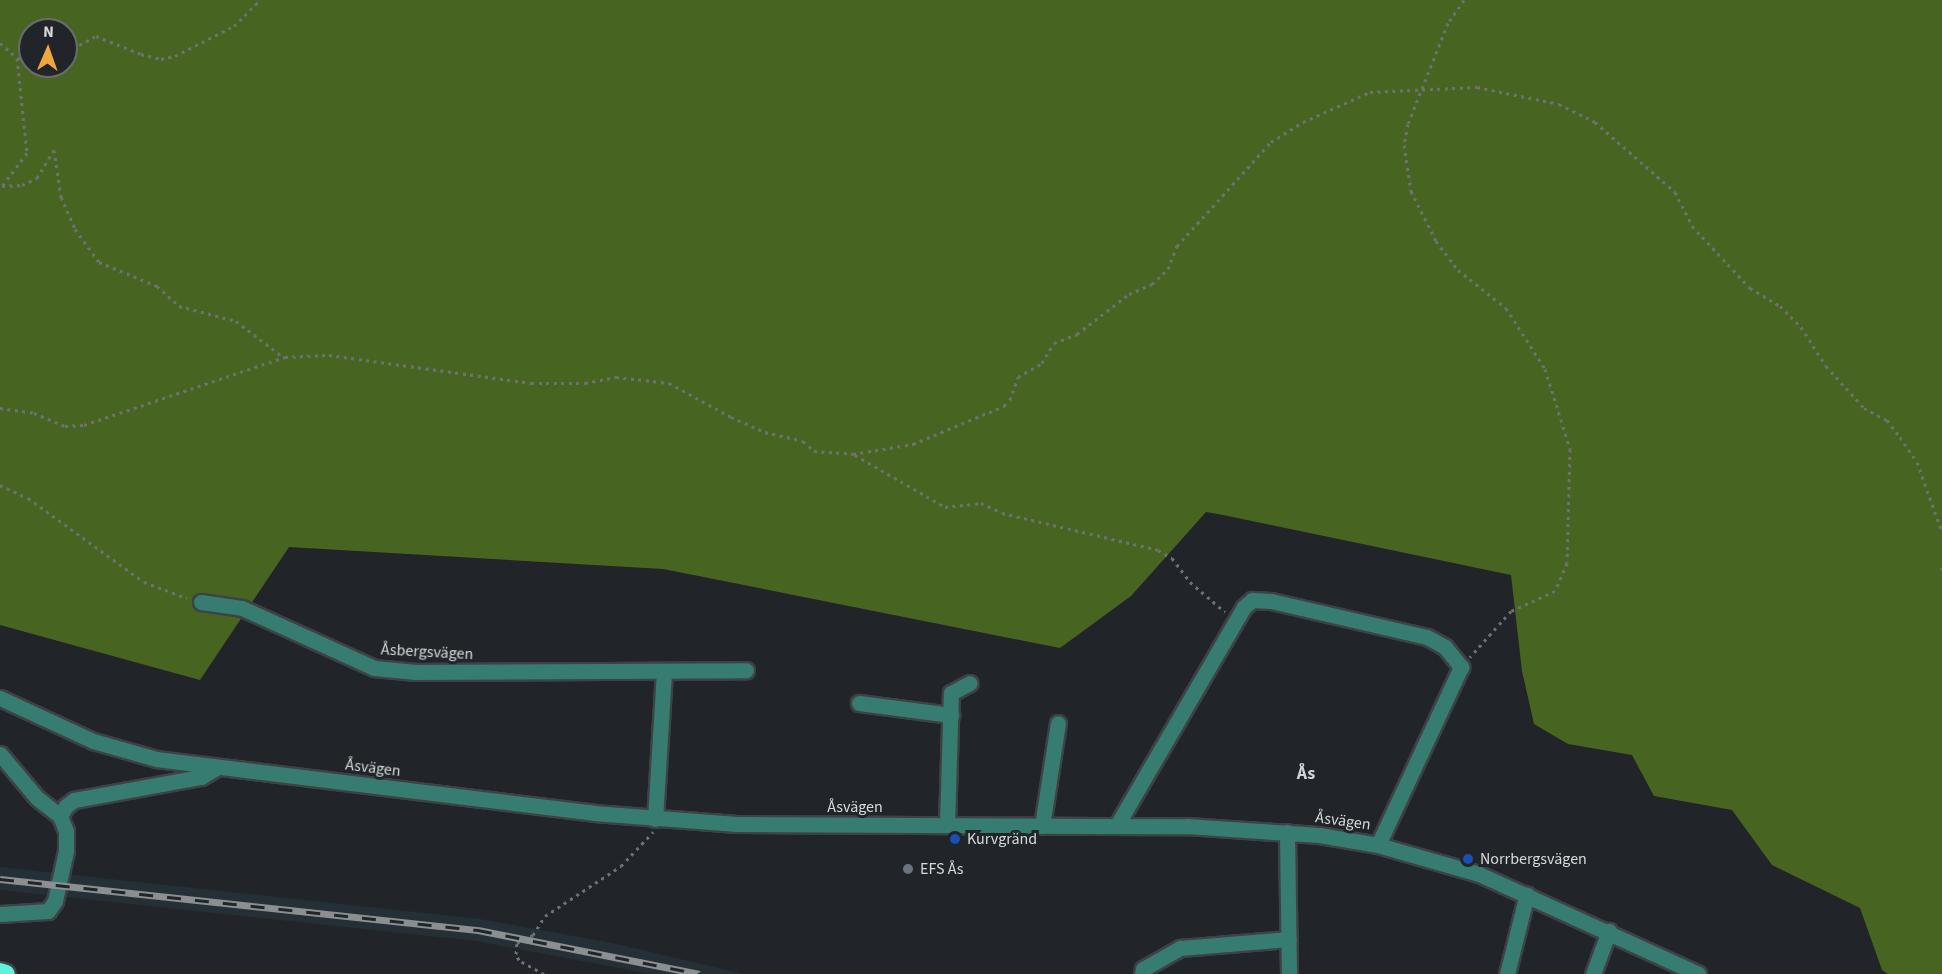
<!DOCTYPE html>
<html>
<head>
<meta charset="utf-8">
<style>
	body { margin:0 }
	#map { position:relative; width:1942px; height:974px; overflow:hidden; background:#212529; font-family:"Source Sans 3",sans-serif }
	div>[style] { position:absolute }
	.built>* { inset:0; background:#252f36 }
	.forest>* { inset:0; background:#476520 }
	.path>* { height:3px; margin-top:-1.5px; transform-origin:0; background:repeating-linear-gradient(90deg,#6d7174 0 3px,transparent 0 7.5px) }
	.roads { filter:drop-shadow(2px 0 #3e4245) drop-shadow(-2px 0 #3e4245) drop-shadow(0 2px #3e4245) drop-shadow(0 -2px #3e4245) }
	.minor>* { height:15px; margin:-7.5px; padding:0 7.5px; transform-origin:7.5px; border-radius:7.5px; background:#367c71 }
	.highway>* { height:18px; margin:-9px; padding:0 9px; transform-origin:9px; border-radius:9px; background:#5ef3dc }
	.rail>* { height:7px; margin-top:-3.5px; transform-origin:0; background:repeating-linear-gradient(90deg,#212529 0 14px,#8b8f91 0 28px); box-sizing:border-box; border-block:2px solid #8b8f91 }
	.dots>* { width:16px; height:16px; translate:-50% -50%; box-sizing:border-box; border:3px solid #212529; border-radius:50% }
	span { translate:-50% -50%; white-space:nowrap; text-align:center; line-height:1.15; -webkit-text-stroke:6px #212529; paint-order:stroke }
	.street-label { font-size:16px; color:#d6d9db }
	.poi-label { font-size:16px; color:#d6d9db }
	.left { translate:0 -50%; text-align:left }
	.neighbourhood-label { font-size:18px; color:#cdd3d8; font-weight:700 }
	.north { position:absolute; left:18px; top:18px; width:60px; height:60px; box-sizing:border-box; background:#212529; border:2px solid #696d70; border-radius:50%; rotate:2deg; font-size:16px; font-weight:700; line-height:24px; text-align:center; color:#d6d9db }
	.north::after { content:''; display:block; margin:auto; width:21px; height:27px; background:#f0a63f; clip-path:polygon(50% 0,100% 100%,50% 72%,0 100%) }
</style>
</head>
<body>
<div id="map">
	<div class="built">
		<i style="clip-path:polygon(0 867px,480px 919px,612px 943px,744px 974px,650px 974px,476px 941px,0 890px)"></i>
	</div>
	<div class="forest">
		<i style="clip-path:polygon(evenodd,0 0,1942px 0,1942px 974px,1888px 974px,1882px 970px,1860px 908px,1772px 865px,1732px 810px,1654px 796px,1632px 755px,1568px 744px,1534px 724px,1522px 671px,1511px 575px,1223px 515px,1206px 512px,1131px 596px,1060px 648px,663px 569px,289px 547px,200px 680px,0 625px,0 0,30px 30px,66px 30px,66px 66px,30px 66px,30px 30px)"></i>
	</div>
	<div class="path">
		<i style="left:1464px;top:0;width:28px;rotate:125deg"></i>
		<i style="left:1448px;top:23px;width:109px;rotate:111.6deg"></i>
		<i style="left:1408px;top:124px;width:21px;rotate:101deg"></i>
		<i style="left:1404px;top:145px;width:47px;rotate:81.3deg"></i>
		<i style="left:1411px;top:191px;width:56px;rotate:63.4deg"></i>
		<i style="left:1436px;top:241px;width:36px;rotate:53deg"></i>
		<i style="left:1458px;top:270px;width:61px;rotate:38.4deg"></i>
		<i style="left:1506px;top:308px;width:72px;rotate:57.4deg"></i>
		<i style="left:1545px;top:369px;width:84px;rotate:72.6deg"></i>
		<i style="left:1570px;top:449px;width:114px;rotate:91.5deg"></i>
		<i style="left:1567px;top:563px;width:30px;rotate:113deg"></i>
		<i style="left:1555px;top:591px;width:48px;rotate:155.6deg"></i>
		<i style="left:1511px;top:611px;width:62px;rotate:131.7deg"></i>
		<i style="left:0;top:43px;width:23px;rotate:41deg"></i>
		<i style="left:17px;top:58px;width:14px;rotate:21deg"></i>
		<i style="left:66px;top:52px;width:34px;rotate:-28deg"></i>
		<i style="left:96px;top:36px;width:48px;rotate:21.8deg"></i>
		<i style="left:141px;top:54px;width:21px;rotate:14deg"></i>
		<i style="left:161px;top:59px;width:14px;rotate:-12deg"></i>
		<i style="left:175px;top:56px;width:66px;rotate:-27deg"></i>
		<i style="left:234px;top:26px;width:37px;rotate:-45deg"></i>
		<i style="left:17px;top:58px;width:96px;rotate:84deg"></i>
		<i style="left:27px;top:153px;width:41px;rotate:127.1deg"></i>
		<i style="left:2px;top:186px;width:20px;rotate:-3deg"></i>
		<i style="left:22px;top:185px;width:17px;rotate:-25deg"></i>
		<i style="left:37px;top:178px;width:33px;rotate:-59deg"></i>
		<i style="left:54px;top:150px;width:48px;rotate:81.5deg"></i>
		<i style="left:61px;top:197px;width:35px;rotate:66deg"></i>
		<i style="left:75px;top:229px;width:41px;rotate:54deg"></i>
		<i style="left:99px;top:262px;width:63px;rotate:22.5deg"></i>
		<i style="left:157px;top:286px;width:30px;rotate:42deg"></i>
		<i style="left:179px;top:306px;width:59px;rotate:14.7deg"></i>
		<i style="left:236px;top:321px;width:59px;rotate:37.5deg"></i>
		<i style="left:0;top:408px;width:34px;rotate:8deg"></i>
		<i style="left:34px;top:413px;width:34px;rotate:23deg"></i>
		<i style="left:65px;top:426px;width:19px;rotate:-3deg"></i>
		<i style="left:84px;top:425px;width:212px;rotate:-18.7deg"></i>
		<i style="left:285px;top:357px;width:44px;rotate:-2.6deg"></i>
		<i style="left:329px;top:355px;width:204px;rotate:7.9deg"></i>
		<i style="left:531px;top:383px;width:54px"></i>
		<i style="left:585px;top:383px;width:32px;rotate:-11deg"></i>
		<i style="left:616px;top:377px;width:53px;rotate:6.5deg"></i>
		<i style="left:669px;top:383px;width:71px;rotate:28.7deg"></i>
		<i style="left:731px;top:417px;width:37px;rotate:24deg"></i>
		<i style="left:765px;top:432px;width:39px;rotate:13deg"></i>
		<i style="left:803px;top:441px;width:15px;rotate:42deg"></i>
		<i style="left:814px;top:451px;width:39px;rotate:4deg"></i>
		<i style="left:853px;top:454px;width:61px;rotate:-9.5deg"></i>
		<i style="left:913px;top:444px;width:99px;rotate:-22.7deg"></i>
		<i style="left:1004px;top:406px;width:8px;rotate:-45deg"></i>
		<i style="left:1010px;top:400px;width:24px;rotate:-71deg"></i>
		<i style="left:1018px;top:377px;width:28px;rotate:-30deg"></i>
		<i style="left:1042px;top:363px;width:23px;rotate:-59deg"></i>
		<i style="left:1054px;top:343px;width:25px;rotate:-21deg"></i>
		<i style="left:1077px;top:334px;width:66px;rotate:-37.6deg"></i>
		<i style="left:1129px;top:294px;width:25px;rotate:-23deg"></i>
		<i style="left:1152px;top:284px;width:22px;rotate:-43deg"></i>
		<i style="left:1168px;top:269px;width:25px;rotate:-69deg"></i>
		<i style="left:1177px;top:246px;width:140px;rotate:-47.9deg"></i>
		<i style="left:1271px;top:142px;width:38px;rotate:-32deg"></i>
		<i style="left:1303px;top:122px;width:73px;rotate:-24.1deg"></i>
		<i style="left:1370px;top:92px;width:107px;rotate:-2.7deg"></i>
		<i style="left:1477px;top:87px;width:84px;rotate:11.7deg"></i>
		<i style="left:1559px;top:104px;width:40px;rotate:26.6deg"></i>
		<i style="left:1595px;top:122px;width:106px;rotate:41.2deg"></i>
		<i style="left:1675px;top:192px;width:38px;rotate:63deg"></i>
		<i style="left:1692px;top:226px;width:85px;rotate:46.9deg"></i>
		<i style="left:1750px;top:288px;width:35px;rotate:31deg"></i>
		<i style="left:1780px;top:306px;width:30px;rotate:45deg"></i>
		<i style="left:1801px;top:327px;width:46px;rotate:57.3deg"></i>
		<i style="left:1826px;top:366px;width:30px;rotate:48deg"></i>
		<i style="left:1846px;top:388px;width:27px;rotate:48deg"></i>
		<i style="left:1864px;top:408px;width:26px;rotate:28deg"></i>
		<i style="left:1887px;top:420px;width:21px;rotate:53deg"></i>
		<i style="left:1900px;top:437px;width:30px;rotate:56deg"></i>
		<i style="left:1917px;top:462px;width:74px;rotate:70.3deg"></i>
		<i style="left:855px;top:455px;width:104px;rotate:30deg"></i>
		<i style="left:945px;top:507px;width:36px;rotate:-6deg"></i>
		<i style="left:981px;top:503px;width:23px;rotate:25deg"></i>
		<i style="left:1002px;top:513px;width:160px;rotate:13.3deg"></i>
		<i style="left:1158px;top:550px;width:16px;rotate:30deg"></i>
		<i style="left:1172px;top:558px;width:30px;rotate:53deg"></i>
		<i style="left:1190px;top:582px;width:46px;rotate:40.6deg"></i>
		<i style="left:0;top:485px;width:31px;rotate:25deg"></i>
		<i style="left:28px;top:498px;width:143px;rotate:35.9deg"></i>
		<i style="left:144px;top:582px;width:46px;rotate:20.4deg"></i>
		<i style="left:1942px;top:567px;width:3px;rotate:90deg"></i>
		<i style="left:544px;top:974px;width:29px;rotate:-151deg"></i>
		<i style="left:519px;top:960px;width:7px;rotate:-117deg"></i>
		<i style="left:516px;top:954px;width:11px;rotate:-85deg"></i>
		<i style="left:517px;top:943px;width:18px;rotate:-27deg"></i>
		<i style="left:533px;top:935px;width:22px;rotate:-58deg"></i>
		<i style="left:545px;top:916px;width:91px;rotate:-33.3deg"></i>
		<i style="left:621px;top:866px;width:47px;rotate:-46.7deg"></i>
	</div>
	<div class="roads">
		<div class="minor">
			<i style="left:201px;top:602px;width:41px;rotate:8.3deg"></i>
			<i style="left:242px;top:608px;width:145px;rotate:24.4deg"></i>
			<i style="left:374px;top:668px;width:42px;rotate:5.4deg"></i>
			<i style="left:416px;top:672px;width:330px;rotate:-0.3deg"></i>
			<i style="left:0;top:698px;width:102px;rotate:24.8deg"></i>
			<i style="left:93px;top:741px;width:66px;rotate:15.9deg"></i>
			<i style="left:156px;top:759px;width:441px;rotate:7deg"></i>
			<i style="left:594px;top:813px;width:143px;rotate:4.4deg"></i>
			<i style="left:737px;top:824px;width:450px;rotate:0.3deg"></i>
			<i style="left:1187px;top:826px;width:132px;rotate:3.9deg"></i>
			<i style="left:1319px;top:835px;width:60px;rotate:9.6deg"></i>
			<i style="left:1378px;top:845px;width:105px;rotate:16deg"></i>
			<i style="left:1479px;top:874px;width:241px;rotate:24.5deg"></i>
			<i style="left:859px;top:703px;width:93px;rotate:7.4deg"></i>
			<i style="left:0;top:754px;width:57px;rotate:49.9deg"></i>
			<i style="left:37px;top:798px;width:29px;rotate:38deg"></i>
			<i style="left:655px;top:819px;width:147px;rotate:-86.5deg"></i>
			<i style="left:947px;top:825px;width:132px;rotate:-88.3deg"></i>
			<i style="left:951px;top:693px;width:21px;rotate:-28deg"></i>
			<i style="left:1117px;top:825px;width:252px;rotate:-59.8deg"></i>
			<i style="left:1244px;top:607px;width:11px;rotate:-41deg"></i>
			<i style="left:1252px;top:600px;width:19px;rotate:3deg"></i>
			<i style="left:1271px;top:601px;width:160px;rotate:13deg"></i>
			<i style="left:1427px;top:637px;width:21px;rotate:29deg"></i>
			<i style="left:1445px;top:647px;width:26px;rotate:51deg"></i>
			<i style="left:1461px;top:667px;width:196px;rotate:115deg"></i>
			<i style="left:1042px;top:826px;width:104px;rotate:-81.2deg"></i>
			<i style="left:1287px;top:832px;width:142px;rotate:89.2deg"></i>
			<i style="left:0;top:914px;width:48px;rotate:-3.6deg"></i>
			<i style="left:48px;top:911px;width:12px;rotate:-55deg"></i>
			<i style="left:55px;top:901px;width:51px;rotate:-77.6deg"></i>
			<i style="left:66px;top:851px;width:20px;rotate:-90deg"></i>
			<i style="left:66px;top:831px;width:16px;rotate:-112deg"></i>
			<i style="left:60px;top:816px;width:12px;rotate:-59deg"></i>
			<i style="left:66px;top:806px;width:10px;rotate:-37deg"></i>
			<i style="left:74px;top:800px;width:129px;rotate:-10.3deg"></i>
			<i style="left:201px;top:777px;width:17px;rotate:-31deg"></i>
			<i style="left:1142px;top:974px;width:5px;rotate:-79deg"></i>
			<i style="left:1143px;top:969px;width:43px;rotate:-29.6deg"></i>
			<i style="left:1180px;top:948px;width:109px;rotate:-4.7deg"></i>
			<i style="left:1507px;top:974px;width:82px;rotate:-76deg"></i>
			<i style="left:1593px;top:974px;width:46px;rotate:-69.6deg"></i>
		</div>
		<div class="highway">
			<i style="left:0;top:972px;width:6px;rotate:18deg"></i>
		</div>
	</div>
	<div class="rail">
		<i style="left:0;top:879px;width:481px;rotate:6.1deg"></i>
		<i style="left:478px;top:930px;width:226px;rotate:11.2deg"></i>
	</div>
	<div class="dots">
		<i style="left:955px;top:839px;background:#1a4fb4"></i>
		<i style="left:1468px;top:859px;background:#1a4fb4"></i>
		<i style="left:908px;top:869px;background:#6b7280"></i>
	</div>
	<div class="street-label">
		<span style="left:427px;top:652px;rotate:3deg">Åsbergsvägen</span>
		<span style="left:373px;top:768px;rotate:7deg">Åsvägen</span>
		<span style="left:855px;top:807px">Åsvägen</span>
		<span style="left:1343px;top:821px;rotate:8deg">Åsvägen</span>
	</div>
	<div class="poi-label">
		<span class="left" style="left:967px;top:839px">Kurvgränd</span>
		<span class="left" style="left:1480px;top:859px">Norrbergsvägen</span>
		<span class="left" style="left:920px;top:869px">EFS Ås</span>
	</div>
	<div class="neighbourhood-label">
		<span style="left:1306px;top:774px">Ås</span>
	</div>
	<div class="north">N</div>
</div>
</body>
</html>
